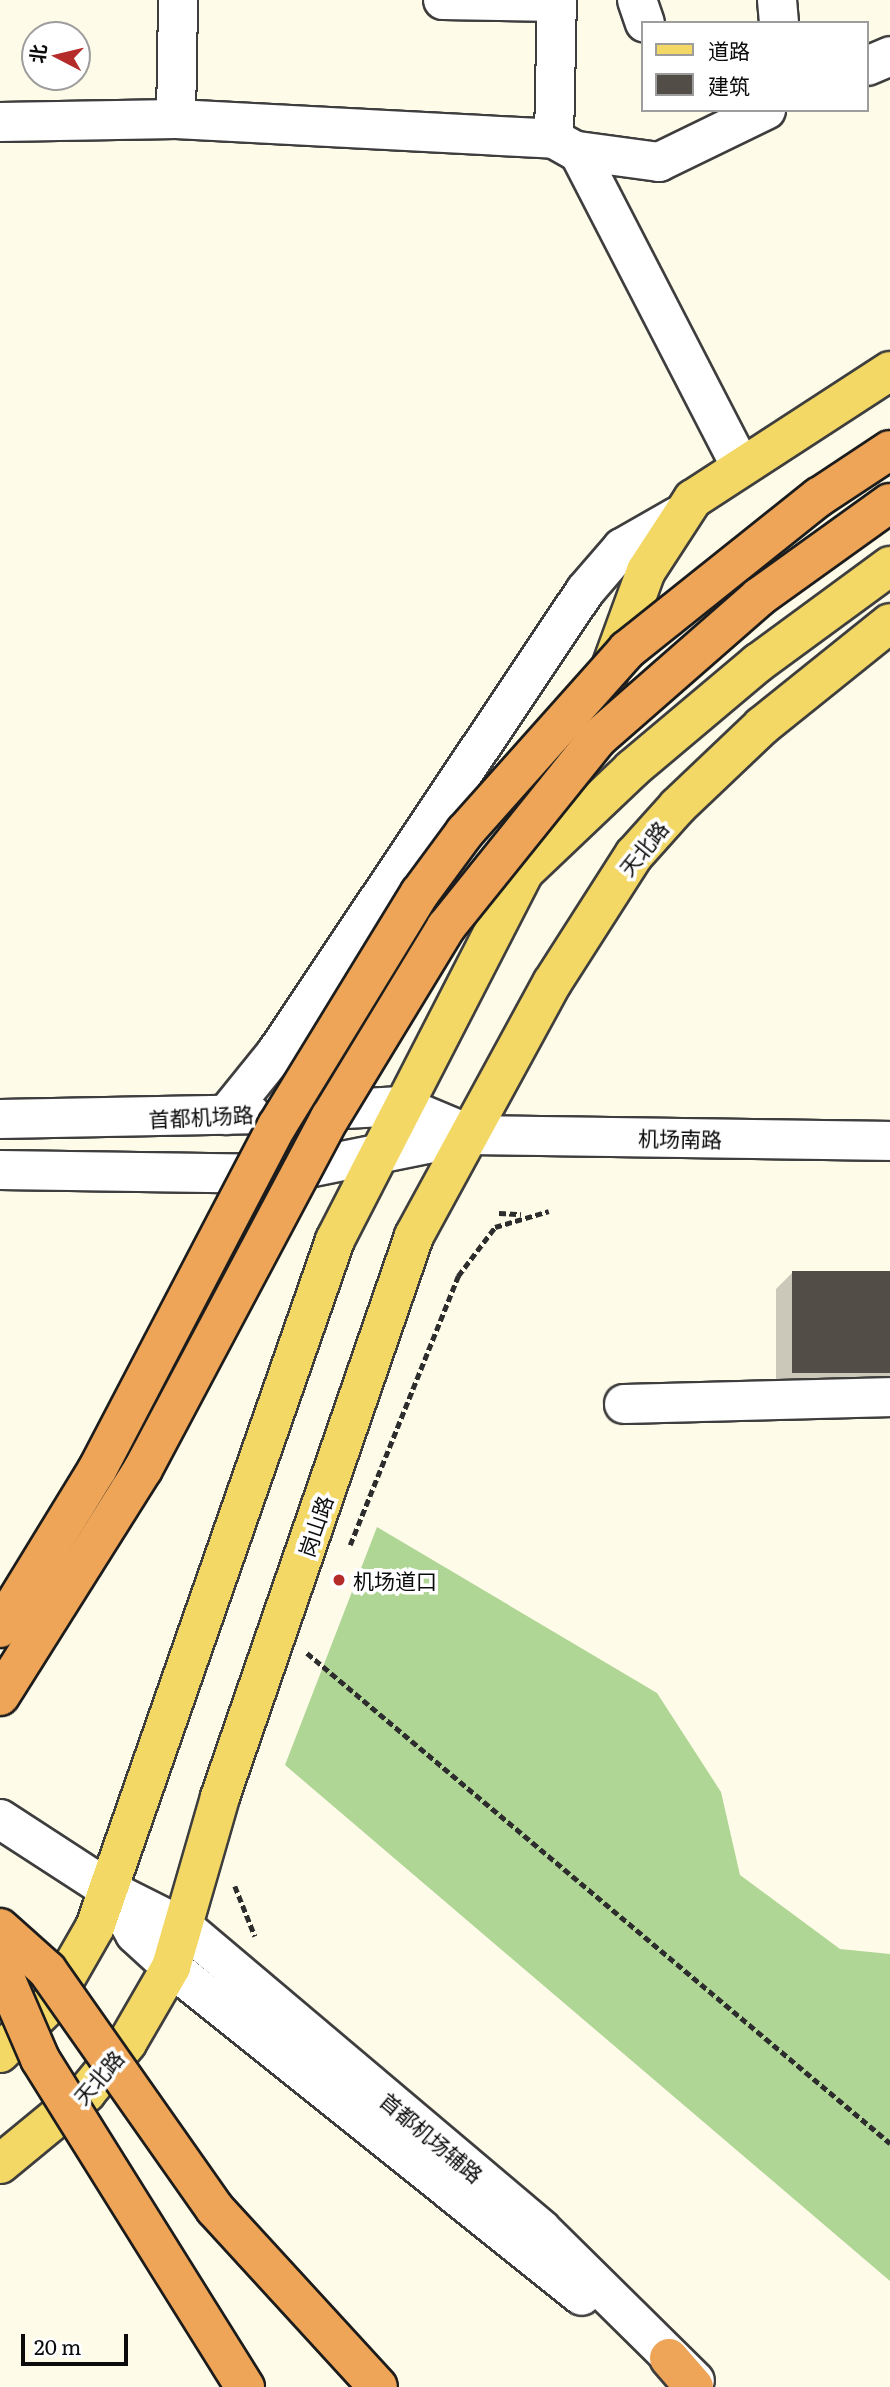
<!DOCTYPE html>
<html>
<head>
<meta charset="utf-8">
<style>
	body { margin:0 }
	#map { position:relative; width:890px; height:2387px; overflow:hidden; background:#fefbe9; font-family:Literata,"Noto Sans SC",serif }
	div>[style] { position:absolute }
	.forest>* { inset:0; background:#afd695 }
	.shadow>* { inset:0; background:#0003 }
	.building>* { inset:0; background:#534d48; transform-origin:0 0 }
	.path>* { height:4.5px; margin-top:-2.25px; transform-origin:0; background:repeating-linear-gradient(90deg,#2d2d2d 0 7px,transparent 0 10.5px) }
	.roads { filter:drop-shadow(2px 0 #3e3e3e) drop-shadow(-2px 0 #3e3e3e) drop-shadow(0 2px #3e3e3e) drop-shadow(0 -2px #3e3e3e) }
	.minor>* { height:38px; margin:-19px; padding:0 19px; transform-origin:19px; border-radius:19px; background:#fff }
	.major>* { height:38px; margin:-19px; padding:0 19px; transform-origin:19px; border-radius:19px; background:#f3d865 }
	.highway>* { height:38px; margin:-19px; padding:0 19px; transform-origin:19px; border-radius:19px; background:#eea557 }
	.bridges { filter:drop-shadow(2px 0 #1c1c1c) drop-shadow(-2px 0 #1c1c1c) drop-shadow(0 2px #1c1c1c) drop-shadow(0 -2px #1c1c1c) }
	.highway-bridge>* { height:38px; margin:-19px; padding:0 19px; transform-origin:19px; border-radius:19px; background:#eea557 }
	.dots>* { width:19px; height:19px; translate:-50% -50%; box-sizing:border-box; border:4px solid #fff; border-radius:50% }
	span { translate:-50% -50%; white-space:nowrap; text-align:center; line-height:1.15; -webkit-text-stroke:7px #fff; paint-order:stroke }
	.street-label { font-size:21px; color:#0b0b0b }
	.poi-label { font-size:21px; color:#0b0b0b }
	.left { translate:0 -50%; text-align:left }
	.legend { position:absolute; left:641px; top:21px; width:228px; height:91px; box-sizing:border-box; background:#fff; border:2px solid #9d9d9d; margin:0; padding:9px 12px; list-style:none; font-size:21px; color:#0b0b0b }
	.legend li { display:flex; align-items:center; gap:14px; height:35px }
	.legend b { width:35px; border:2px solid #9d9d9d }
	.north { position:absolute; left:21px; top:21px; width:70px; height:70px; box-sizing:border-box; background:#fff; border:2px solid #9d9d9d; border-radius:50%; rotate:277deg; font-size:19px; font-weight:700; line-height:28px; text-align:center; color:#0b0b0b }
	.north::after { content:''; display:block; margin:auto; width:24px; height:32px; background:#b42b2a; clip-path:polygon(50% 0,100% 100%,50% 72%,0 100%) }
	.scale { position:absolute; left:21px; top:2334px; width:107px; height:32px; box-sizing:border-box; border:4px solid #0b0b0b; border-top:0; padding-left:9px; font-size:21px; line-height:24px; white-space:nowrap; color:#0b0b0b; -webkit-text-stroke:5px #fff; paint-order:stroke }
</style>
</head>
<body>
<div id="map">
	<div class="forest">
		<i style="clip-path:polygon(377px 1527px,657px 1693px,721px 1792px,740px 1875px,840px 1949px,890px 1954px,890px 2281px,285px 1765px)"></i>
	</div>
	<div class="shadow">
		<i style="clip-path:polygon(792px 1273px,890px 1273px,890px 1376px,878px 1388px,776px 1388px,776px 1289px)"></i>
	</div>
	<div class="building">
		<i style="left:792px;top:1271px;width:98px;height:102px"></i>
	</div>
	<div class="path">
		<i style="left:499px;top:1213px;width:22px;rotate:3deg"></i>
		<i style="left:350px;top:1545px;width:290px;rotate:-68.1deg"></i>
		<i style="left:458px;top:1276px;width:61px;rotate:-52.9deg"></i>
		<i style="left:495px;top:1227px;width:56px;rotate:-16.5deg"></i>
		<i style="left:307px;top:1653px;width:762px;rotate:40.05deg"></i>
		<i style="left:235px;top:1886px;width:54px;rotate:68.2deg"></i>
	</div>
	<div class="roads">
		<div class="minor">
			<i style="left:443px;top:0;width:114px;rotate:1deg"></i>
			<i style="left:637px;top:0;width:24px;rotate:71deg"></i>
			<i style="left:777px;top:0;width:23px;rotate:85deg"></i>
			<i style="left:867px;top:66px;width:25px;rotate:-23deg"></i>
			<i style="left:176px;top:119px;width:119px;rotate:-89deg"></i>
			<i style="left:0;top:122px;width:176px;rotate:-1deg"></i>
			<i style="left:176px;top:119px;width:379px;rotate:3deg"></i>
			<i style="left:554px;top:139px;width:29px;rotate:29deg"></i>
			<i style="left:579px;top:153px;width:351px;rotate:62.7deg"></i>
			<i style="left:554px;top:139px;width:139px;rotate:-88.8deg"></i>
			<i style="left:578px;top:151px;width:82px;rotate:7.7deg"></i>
			<i style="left:659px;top:162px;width:119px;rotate:-25.9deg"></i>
			<i style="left:307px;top:1111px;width:95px;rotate:-3deg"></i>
			<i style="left:402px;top:1106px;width:75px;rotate:22.8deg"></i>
			<i style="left:226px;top:1115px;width:80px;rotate:-51.1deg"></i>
			<i style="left:276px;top:1053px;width:556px;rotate:-56.22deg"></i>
			<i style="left:585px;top:591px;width:57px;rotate:-49.3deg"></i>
			<i style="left:622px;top:548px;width:64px;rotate:-29.7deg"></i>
			<i style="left:0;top:1119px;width:251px;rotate:-1.1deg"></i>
			<i style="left:0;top:1170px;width:278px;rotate:0.8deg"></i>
			<i style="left:278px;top:1174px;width:197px;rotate:-11.4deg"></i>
			<i style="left:471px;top:1135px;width:419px;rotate:0.8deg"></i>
			<i style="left:624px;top:1404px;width:266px;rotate:-1.5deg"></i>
			<i style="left:0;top:1819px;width:132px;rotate:33deg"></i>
			<i style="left:111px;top:1891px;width:83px;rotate:26.6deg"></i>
			<i style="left:185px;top:1928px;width:466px;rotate:40.2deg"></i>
			<i style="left:541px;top:2229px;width:216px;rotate:44.6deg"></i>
			<i style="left:111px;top:1891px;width:49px;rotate:60.8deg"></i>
			<i style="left:135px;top:1934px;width:49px;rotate:42.5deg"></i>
			<i style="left:171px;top:1967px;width:526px;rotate:38.68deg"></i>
		</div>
		<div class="major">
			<i style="left:607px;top:678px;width:114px;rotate:-70deg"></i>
			<i style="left:646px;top:571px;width:86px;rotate:-56.9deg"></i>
			<i style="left:693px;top:499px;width:235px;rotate:-33deg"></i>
			<i style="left:0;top:2053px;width:73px;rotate:-44.4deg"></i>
			<i style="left:52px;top:2002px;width:86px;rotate:-60.2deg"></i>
			<i style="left:95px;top:1927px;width:728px;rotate:-70.74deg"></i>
			<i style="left:335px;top:1240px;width:414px;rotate:-62.8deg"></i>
			<i style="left:524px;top:872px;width:149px;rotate:-43.6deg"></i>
			<i style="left:632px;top:769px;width:165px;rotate:-40.1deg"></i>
			<i style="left:758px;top:663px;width:164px;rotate:-36.3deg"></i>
			<i style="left:0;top:2164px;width:112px;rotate:-39.5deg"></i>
			<i style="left:86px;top:2093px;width:65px;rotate:-50.6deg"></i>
			<i style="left:127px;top:2043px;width:88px;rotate:-59.9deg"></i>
			<i style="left:171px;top:1967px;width:177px;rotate:-73.9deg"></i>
			<i style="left:220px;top:1797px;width:594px;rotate:-70.92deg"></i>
			<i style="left:414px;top:1236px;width:288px;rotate:-61.4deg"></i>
			<i style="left:552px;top:983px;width:152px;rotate:-57.4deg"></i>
			<i style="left:634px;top:855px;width:66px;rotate:-48.1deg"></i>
			<i style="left:678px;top:806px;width:116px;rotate:-43.6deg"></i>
			<i style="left:762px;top:726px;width:164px;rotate:-38.8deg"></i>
		</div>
		<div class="highway">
			<i style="left:669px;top:2358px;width:38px;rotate:49deg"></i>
		</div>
	</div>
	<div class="bridges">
		<div class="highway-bridge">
			<i style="left:0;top:1628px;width:185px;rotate:-58.5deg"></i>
			<i style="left:97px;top:1470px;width:388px;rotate:-62.4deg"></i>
			<i style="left:277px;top:1126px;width:273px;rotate:-58.5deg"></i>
			<i style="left:420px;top:893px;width:76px;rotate:-53.6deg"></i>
			<i style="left:465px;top:832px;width:244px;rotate:-48.3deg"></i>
			<i style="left:627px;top:650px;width:246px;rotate:-38.6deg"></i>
			<i style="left:819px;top:497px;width:85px;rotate:-33.5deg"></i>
			<i style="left:0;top:1696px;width:268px;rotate:-57.8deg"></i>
			<i style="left:143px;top:1469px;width:398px;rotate:-62deg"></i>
			<i style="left:330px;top:1118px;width:223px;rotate:-58.7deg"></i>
			<i style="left:446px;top:927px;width:241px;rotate:-51.2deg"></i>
			<i style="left:597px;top:739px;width:215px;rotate:-41.2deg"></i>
			<i style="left:759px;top:597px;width:161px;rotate:-35.7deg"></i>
			<i style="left:0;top:1928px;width:63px;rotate:41.8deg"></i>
			<i style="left:47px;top:1970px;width:292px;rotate:54.9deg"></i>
			<i style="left:215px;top:2209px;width:241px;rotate:47.5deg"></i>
			<i style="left:0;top:1966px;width:101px;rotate:66.7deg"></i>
			<i style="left:40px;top:2059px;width:387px;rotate:58deg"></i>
		</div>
	</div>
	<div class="dots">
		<i style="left:339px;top:1580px;background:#b42b2a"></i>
	</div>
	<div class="street-label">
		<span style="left:643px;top:848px;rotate:-51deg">天北路</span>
		<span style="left:201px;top:1116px;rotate:-3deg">首都机场路</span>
		<span style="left:680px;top:1138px;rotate:1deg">机场南路</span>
		<span style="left:315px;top:1526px;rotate:-71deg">岗山路</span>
		<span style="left:98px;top:2077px;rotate:-49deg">天北路</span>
		<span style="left:432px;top:2137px;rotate:40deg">首都机场辅路</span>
	</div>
	<div class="poi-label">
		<span class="left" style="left:353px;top:1580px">机场道口</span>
	</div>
	<ul class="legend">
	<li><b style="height:9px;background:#f3d865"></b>道路</li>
	<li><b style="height:19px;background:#534d48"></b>建筑</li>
	</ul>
	<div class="north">北</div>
	<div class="scale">20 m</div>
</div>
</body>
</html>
